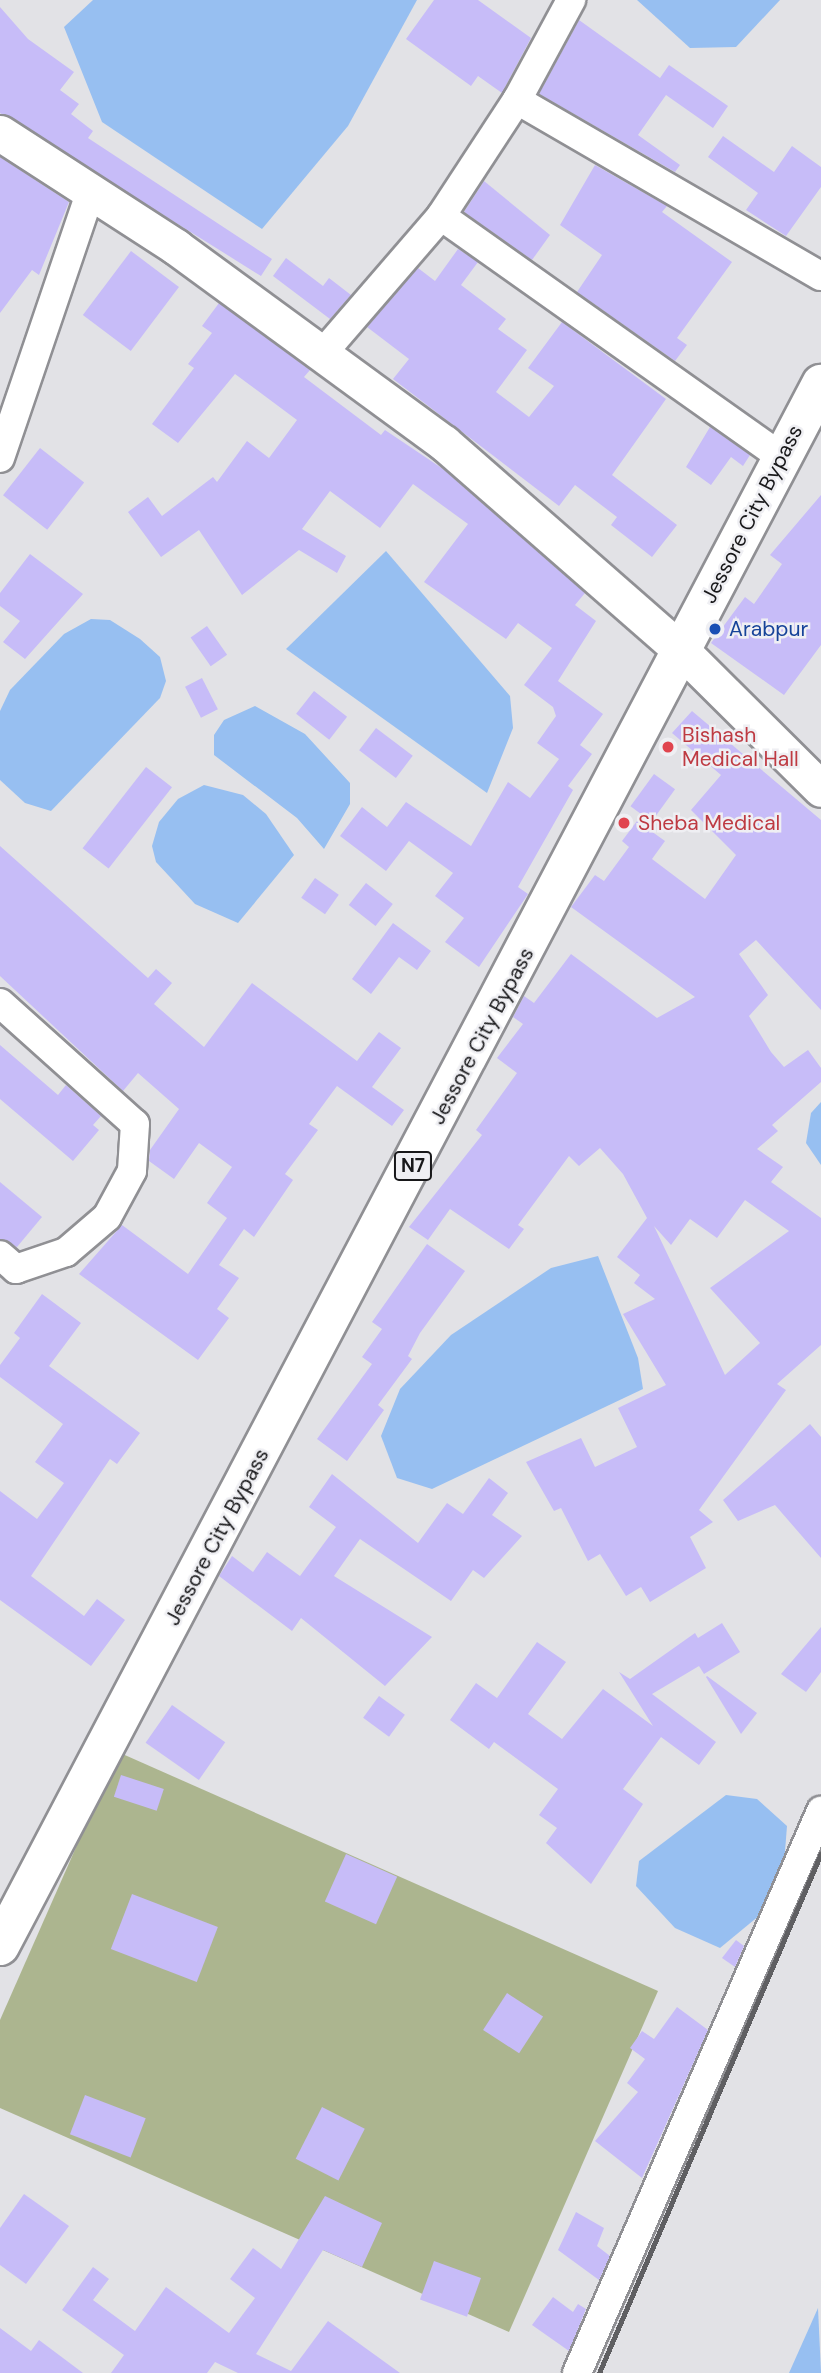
<!DOCTYPE html>
<html>
<head>
<meta charset="utf-8">
<style>
	body { margin:0 }
	#map { position:relative; width:821px; height:2373px; overflow:hidden; background:#e2e2e6; font-family:"DM Sans",sans-serif }
	div>[style] { position:absolute }
	.green>* { inset:0; background:#acb58f }
	.water>* { inset:0; background:#97bff1 }
	.building>* { inset:0; background:#c7bcf8; transform-origin:0 0 }
	.roads { filter:drop-shadow(2px 0 #909094) drop-shadow(-2px 0 #909094) drop-shadow(0 2px #909094) drop-shadow(0 -2px #909094) }
	.minor>* { height:28px; margin:-14px; padding:0 14px; transform-origin:14px; border-radius:14px; background:#fff }
	.tertiary>* { height:35px; margin:-17.5px; padding:0 17.5px; transform-origin:17.5px; border-radius:17.5px; background:#fff }
	.trunk>* { height:38px; margin:-19px; padding:0 19px; transform-origin:19px; border-radius:19px; background:#fff }
	.rail>* { height:5px; margin:-2.5px; padding:0 2.5px; transform-origin:2.5px; border-radius:2.5px; background:#5f5f62 }
	.dots>* { width:19px; height:19px; translate:-50% -50%; box-sizing:border-box; border:4px solid #efeff3; border-radius:50% }
	span { translate:-50% -50%; white-space:nowrap; text-align:center; line-height:1.15; -webkit-text-stroke:5px #efeff3; paint-order:stroke }
	.shield-label span { padding:2px 5px; background:#efeff3; border:2px solid; border-radius:5px; -webkit-text-stroke-width:0 }
	.shield-label { font-size:19px; color:#18181a; font-weight:700 }
	.street-label { font-size:21px; color:#18181a }
	.transit-label { font-size:21px; color:#164399 }
	.left { translate:0 -50%; text-align:left }
	.health-label { font-size:21px; color:#be3a42 }
</style>
</head>
<body>
<div id="map">
	<div class="green">
		<i style="clip-path:polygon(118px 1752px,658px 1991px,509px 2332px,0 2108px,0 2020px)"></i>
	</div>
	<div class="water">
		<i style="clip-path:polygon(93px 0,417px 0,348px 126px,262px 229px,102px 122px,64px 27px)"></i>
		<i style="clip-path:polygon(637px 0,780px 0,736px 47px,690px 48px)"></i>
		<i style="clip-path:polygon(386px 551px,510px 696px,513px 728px,487px 793px,286px 649px)"></i>
		<i style="clip-path:polygon(91px 619px,110px 620px,140px 639px,160px 657px,166px 681px,160px 698px,51px 811px,25px 803px,0 780px,0 711px,10px 690px,64px 634px)"></i>
		<i style="clip-path:polygon(255px 706px,305px 734px,350px 783px,350px 804px,324px 849px,297px 818px,214px 755px,214px 735px,224px 720px)"></i>
		<i style="clip-path:polygon(204px 785px,243px 795px,266px 814px,294px 855px,238px 923px,195px 904px,156px 862px,152px 846px,159px 822px,178px 799px)"></i>
		<i style="clip-path:polygon(821px 1102px,821px 1165px,806px 1143px,811px 1113px)"></i>
		<i style="clip-path:polygon(598px 1256px,638px 1358px,643px 1389px,432px 1489px,397px 1478px,381px 1436px,400px 1389px,451px 1335px,551px 1268px)"></i>
		<i style="clip-path:polygon(726px 1795px,757px 1799px,787px 1826px,784px 1864px,760px 1915px,720px 1948px,675px 1928px,636px 1886px,639px 1861px)"></i>
		<i style="clip-path:polygon(818px 2308px,821px 2373px,789px 2373px)"></i>
	</div>
	<div class="building">
		<i style="clip-path:polygon(434px 0,478px 0,531px 38px,502px 93px,478px 76px,471px 86px,406px 39px)"></i>
		<i style="clip-path:polygon(0 7px,28px 39px,74px 72px,60px 90px,79px 104px,71px 114px,93px 131px,88px 138px,272px 259px,261px 276px,0 113px)"></i>
		<i style="clip-path:polygon(579px 20px,660px 78px,669px 65px,728px 106px,713px 128px,666px 95px,638px 135px,680px 165px,675px 172px,539px 94px)"></i>
		<i style="clip-path:polygon(723px 136px,774px 172px,792px 146px,821px 167px,821px 187px,786px 236px,746px 210px,758px 193px,708px 157px)"></i>
		<i style="clip-path:polygon(0 157px,69px 202px,39px 275px,32px 270px,0 313px)"></i>
		<i style="clip-path:polygon(595px 165px,667px 206px,662px 212px,732px 262px,677px 338px,687px 345px,675px 361px,577px 292px,602px 255px,560px 225px)"></i>
		<i style="clip-path:polygon(484px 181px,550px 235px,532px 260px,464px 212px)"></i>
		<i style="clip-path:polygon(458px 249px,478px 262px,461px 285px,506px 319px,498px 329px,527px 350px,496px 392px,529px 417px,554px 386px,528px 368px,562px 322px,666px 399px,612px 475px,677px 525px,652px 557px,611px 525px,617px 517px,575px 485px,559px 506px,393px 379px,409px 359px,367px 327px,418px 268px,435px 281px)"></i>
		<i style="left:131px;top:251px;width:60px;height:80px;rotate:37deg"></i>
		<i style="clip-path:polygon(286px 258px,323px 286px,329px 278px,351px 295px,330px 319px,273px 276px)"></i>
		<i style="clip-path:polygon(219px 303px,310px 370px,304px 377px,381px 435px,385px 430px,443px 469px,585px 593px,575px 605px,596px 621px,558px 681px,603px 714px,580px 745px,592px 754px,568px 786px,573px 790px,518px 887px,528px 894px,479px 967px,445px 942px,464px 918px,435px 896px,453px 873px,409px 841px,386px 871px,340px 836px,362px 807px,387px 827px,406px 802px,471px 846px,508px 782px,530px 798px,559px 759px,537px 743px,556px 716px,553px 707px,524px 685px,552px 648px,518px 623px,506px 639px,424px 582px,468px 524px,413px 484px,380px 528px,330px 491px,302px 529px,346px 556px,337px 573px,299px 550px,242px 595px,199px 530px,161px 557px,128px 512px,148px 497px,162px 516px,213px 477px,217px 482px,247px 441px,269px 458px,297px 420px,235px 374px,178px 443px,152px 424px,194px 368px,188px 364px,212px 333px,202px 326px)"></i>
		<i style="clip-path:polygon(710px 427px,750px 455px,743px 466px,731px 457px,711px 485px,686px 467px)"></i>
		<i style="left:40px;top:448px;width:56px;height:60px;rotate:38deg"></i>
		<i style="clip-path:polygon(821px 495px,821px 645px,784px 695px,711px 643px,745px 597px,754px 604px,782px 564px,770px 555px)"></i>
		<i style="clip-path:polygon(30px 554px,83px 594px,25px 659px,3px 642px,20px 621px,0 606px,0 593px)"></i>
		<i style="left:207px;top:626px;width:35px;height:20px;rotate:55deg"></i>
		<i style="left:202px;top:678px;width:35px;height:19px;rotate:63deg"></i>
		<i style="left:314px;top:691px;width:42px;height:29px;rotate:38deg"></i>
		<i style="clip-path:polygon(evenodd,692px 711px,821px 820px,821px 1010px,756px 940px,739px 954px,768px 995px,749px 1016px,771px 1052px,784px 1067px,808px 1050px,821px 1068px,821px 1082px,772px 1125px,778px 1131px,757px 1149px,783px 1167px,771px 1182px,821px 1218px,821px 1345px,777px 1384px,786px 1390px,699px 1510px,713px 1522px,690px 1537px,706px 1568px,650px 1602px,641px 1587px,626px 1596px,600px 1554px,588px 1561px,561px 1508px,554px 1511px,526px 1462px,581px 1438px,595px 1467px,637px 1447px,618px 1408px,666px 1385px,623px 1314px,655px 1299px,634px 1283px,640px 1275px,617px 1257px,647px 1218px,623px 1174px,600px 1148px,579px 1166px,569px 1156px,518px 1225px,524px 1229px,509px 1249px,450px 1209px,428px 1240px,409px 1227px,482px 1135px,476px 1130px,517px 1073px,497px 1058px,523px 1024px,513px 1017px,524px 996px,534px 1003px,571px 954px,657px 1018px,695px 997px,571px 907px,595px 875px,604px 881px,629px 847px,622px 841px,637px 821px,665px 841px,652px 859px,705px 899px,736px 855px,691px 810px,721px 775px,672px 733px,692px 711px,745px 1200px,789px 1231px,710px 1288px,760px 1343px,725px 1375px,654px 1226px,671px 1245px,690px 1219px,717px 1238px,745px 1200px)"></i>
		<i style="left:376px;top:728px;width:46px;height:28px;rotate:37deg"></i>
		<i style="left:146px;top:767px;width:33px;height:103px;rotate:38deg"></i>
		<i style="left:654px;top:774px;width:26px;height:40px;rotate:36deg"></i>
		<i style="clip-path:polygon(0 846px,148px 978px,156px 969px,172px 983px,154px 1004px,204px 1047px,252px 983px,357px 1061px,379px 1032px,401px 1048px,372px 1087px,404px 1110px,392px 1126px,337px 1086px,309px 1124px,318px 1130px,285px 1174px,293px 1180px,254px 1237px,244px 1229px,219px 1265px,239px 1278px,217px 1309px,229px 1318px,198px 1360px,79px 1274px,122px 1225px,188px 1274px,227px 1218px,207px 1203px,232px 1167px,199px 1143px,174px 1179px,149px 1161px,150px 1150px,179px 1109px,138px 1073px,123px 1091px,0 976px)"></i>
		<i style="left:315px;top:878px;width:29px;height:24px;rotate:35deg"></i>
		<i style="left:366px;top:883px;width:34px;height:28px;rotate:38deg"></i>
		<i style="clip-path:polygon(393px 923px,431px 951px,417px 970px,399px 957px,371px 994px,352px 979px)"></i>
		<i style="clip-path:polygon(0 1045px,58px 1095px,66px 1085px,101px 1116px,93px 1125px,99px 1130px,73px 1161px,0 1099px)"></i>
		<i style="clip-path:polygon(0 1182px,42px 1217px,17px 1247px,0 1239px)"></i>
		<i style="clip-path:polygon(427px 1244px,465px 1271px,420px 1333px,408px 1356px,412px 1359px,378px 1405px,384px 1410px,347px 1461px,317px 1439px,372px 1364px,362px 1357px,382px 1329px,372px 1322px)"></i>
		<i style="clip-path:polygon(42px 1294px,81px 1323px,49px 1366px,140px 1433px,117px 1464px,110px 1459px,31px 1576px,84px 1616px,97px 1599px,125px 1620px,91px 1666px,0 1600px,0 1491px,37px 1519px,64px 1483px,35px 1462px,63px 1424px,0 1377px,0 1365px,20px 1338px,14px 1333px)"></i>
		<i style="clip-path:polygon(810px 1424px,821px 1437px,821px 1558px,775px 1505px,738px 1521px,723px 1500px)"></i>
		<i style="clip-path:polygon(332px 1474px,418px 1543px,447px 1503px,463px 1514px,489px 1478px,508px 1493px,492px 1515px,522px 1536px,484px 1578px,473px 1570px,451px 1601px,360px 1539px,334px 1576px,432px 1637px,385px 1686px,301px 1618px,292px 1631px,219px 1576px,232px 1556px,253px 1572px,267px 1552px,300px 1576px,336px 1527px,309px 1507px)"></i>
		<i style="clip-path:polygon(722px 1623px,740px 1652px,704px 1674px,699px 1666px,652px 1694px,716px 1742px,699px 1765px,661px 1737px,623px 1789px,643px 1804px,591px 1884px,546px 1843px,557px 1828px,539px 1815px,558px 1789px,494px 1742px,489px 1749px,450px 1720px,476px 1683px,497px 1698px,537px 1642px,566px 1662px,528px 1714px,562px 1739px,603px 1689px,653px 1726px,619px 1672px,630px 1679px,695px 1633px,698px 1638px)"></i>
		<i style="clip-path:polygon(821px 1627px,821px 1672px,806px 1692px,781px 1674px)"></i>
		<i style="clip-path:polygon(707px 1676px,757px 1713px,741px 1734px,706px 1677px)"></i>
		<i style="left:379px;top:1696px;width:32px;height:27px;rotate:36deg"></i>
		<i style="left:172px;top:1705px;width:65px;height:46px;rotate:35deg"></i>
		<i style="left:121px;top:1775px;width:45px;height:23px;rotate:18deg"></i>
		<i style="left:346px;top:1854px;width:56px;height:52px;rotate:24deg"></i>
		<i style="left:132px;top:1894px;width:92px;height:59px;rotate:21deg"></i>
		<i style="clip-path:polygon(736px 1940px,744px 1946px,735px 1967px,722px 1958px)"></i>
		<i style="left:507px;top:1993px;width:43px;height:44px;rotate:33deg"></i>
		<i style="clip-path:polygon(677px 2007px,708px 2030px,642px 2178px,595px 2141px,638px 2092px,627px 2083px,645px 2059px,630px 2048px,642px 2031px,654px 2039px)"></i>
		<i style="left:85px;top:2095px;width:65px;height:42px;rotate:21deg"></i>
		<i style="left:322px;top:2107px;width:48px;height:58px;rotate:27deg"></i>
		<i style="clip-path:polygon(24px 2194px,69px 2226px,26px 2284px,0 2265px,0 2228px)"></i>
		<i style="clip-path:polygon(325px 2196px,382px 2223px,362px 2267px,323px 2250px,256px 2354px,291px 2371px,328px 2321px,400px 2373px,238px 2373px,215px 2362px,207px 2373px,111px 2373px,124px 2355px,62px 2310px,93px 2267px,109px 2279px,93px 2300px,135px 2331px,166px 2287px,229px 2333px,255px 2298px,230px 2279px,253px 2248px,281px 2269px)"></i>
		<i style="clip-path:polygon(576px 2212px,604px 2228px,597px 2246px,610px 2256px,599px 2280px,558px 2250px)"></i>
		<i style="left:434px;top:2261px;width:50px;height:41px;rotate:20deg"></i>
		<i style="clip-path:polygon(553px 2297px,573px 2312px,578px 2304px,586px 2309px,569px 2351px,532px 2325px)"></i>
		<i style="clip-path:polygon(0 2328px,31px 2351px,39px 2340px,83px 2373px,0 2373px)"></i>
	</div>
	<div class="roads">
		<div class="minor">
			<i style="left:517px;top:100px;width:351px;rotate:30.1deg"></i>
			<i style="left:441px;top:216px;width:414px;rotate:35.3deg"></i>
			<i style="left:322px;top:354px;width:182px;rotate:-49.2deg"></i>
			<i style="left:441px;top:216px;width:139px;rotate:-56.8deg"></i>
			<i style="left:517px;top:100px;width:114px;rotate:-61.6deg"></i>
			<i style="left:0;top:458px;width:283px;rotate:-71.2deg"></i>
			<i style="left:0;top:1003px;width:181px;rotate:41.9deg"></i>
			<i style="left:135px;top:1124px;width:47px;rotate:93.7deg"></i>
			<i style="left:132px;top:1171px;width:52px;rotate:118.5deg"></i>
			<i style="left:107px;top:1217px;width:54px;rotate:139.5deg"></i>
			<i style="left:66px;top:1252px;width:53px;rotate:161.2deg"></i>
			<i style="left:16px;top:1269px;width:21px;rotate:-139deg"></i>
			<i style="left:577px;top:2373px;width:613px;rotate:-66.53deg"></i>
		</div>
		<div class="tertiary">
			<i style="left:0;top:133px;width:210px;rotate:32.9deg"></i>
			<i style="left:176px;top:247px;width:332px;rotate:36.2deg"></i>
			<i style="left:444px;top:443px;width:317px;rotate:41.2deg"></i>
			<i style="left:683px;top:652px;width:194px;rotate:44.8deg"></i>
		</div>
		<div class="trunk">
			<i style="left:0;top:1946px;width:1765px;rotate:-62.27deg"></i>
		</div>
	</div>
	<div class="rail">
		<i style="left:599px;top:2373px;width:565px;rotate:-66.88deg"></i>
	</div>
	<div class="dots">
		<i style="left:715px;top:629px;background:#1a4fb4"></i>
		<i style="left:668px;top:747px;background:#e0444e"></i>
		<i style="left:624px;top:823px;background:#e0444e"></i>
	</div>
	<div class="shield-label">
		<span style="left:413px;top:1166px">N7</span>
	</div>
	<div class="street-label">
		<span style="left:752px;top:514px;rotate:-63deg">Jessore City Bypass</span>
		<span style="left:482px;top:1036px;rotate:-62deg">Jessore City Bypass</span>
		<span style="left:217px;top:1537px;rotate:-62deg">Jessore City Bypass</span>
	</div>
	<div class="transit-label">
		<span class="left" style="left:729px;top:629px">Arabpur</span>
	</div>
	<div class="health-label">
		<span class="left" style="left:682px;top:747px">Bishash<br>Medical Hall</span>
		<span class="left" style="left:638px;top:823px">Sheba Medical</span>
	</div>
</div>
</body>
</html>
